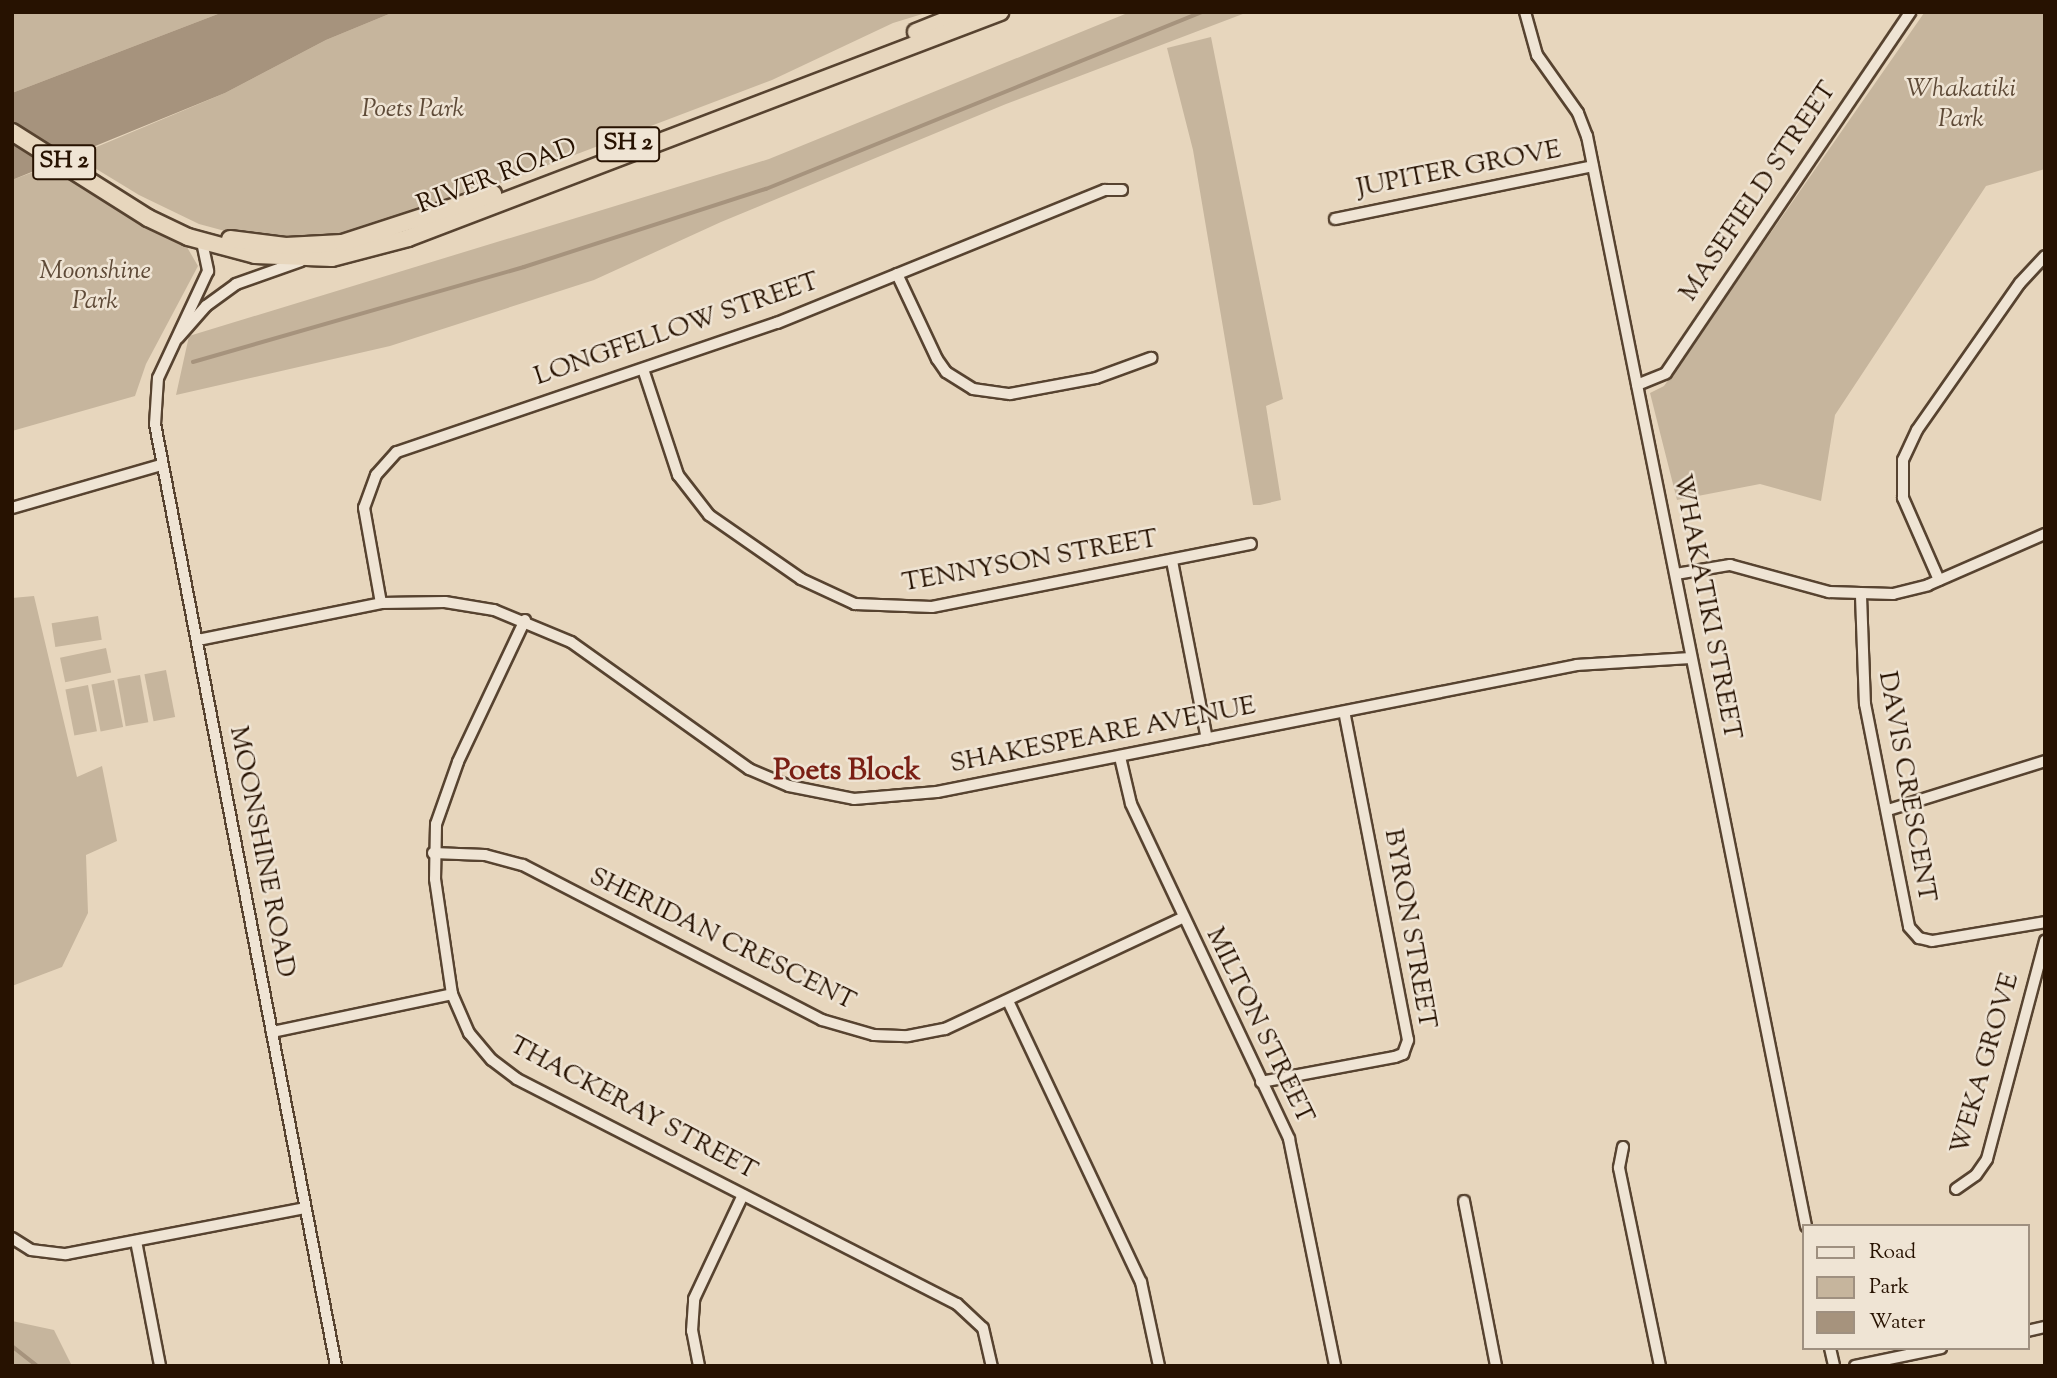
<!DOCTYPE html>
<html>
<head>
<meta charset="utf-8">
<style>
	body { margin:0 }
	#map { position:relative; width:2057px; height:1378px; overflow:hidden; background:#e7d6bd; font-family:"Sorts Mill Goudy",serif }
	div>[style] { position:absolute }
	.green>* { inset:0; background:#c6b59d; transform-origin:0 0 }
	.water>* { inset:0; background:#a6937d }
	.stream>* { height:3.5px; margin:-1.75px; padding:0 1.75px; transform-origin:1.75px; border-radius:1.75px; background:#a6937d }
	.roads { filter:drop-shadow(2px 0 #574330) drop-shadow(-2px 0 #574330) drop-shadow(0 2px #574330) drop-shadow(0 -2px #574330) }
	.minor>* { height:10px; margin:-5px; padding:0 5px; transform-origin:5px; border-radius:5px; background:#efe4d4 }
	.highway>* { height:16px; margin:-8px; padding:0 8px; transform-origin:8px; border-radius:8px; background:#e7d6bd }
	span { translate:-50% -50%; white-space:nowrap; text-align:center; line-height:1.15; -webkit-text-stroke:5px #efe4d4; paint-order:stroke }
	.shield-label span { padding:2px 5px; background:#efe4d4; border:2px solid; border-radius:5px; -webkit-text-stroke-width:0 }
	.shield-label { font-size:24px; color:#271201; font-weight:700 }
	.park-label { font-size:26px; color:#5f4b38; font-style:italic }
	.street-label { font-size:26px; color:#271201 }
	.quarter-label { font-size:30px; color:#7a1f14; font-weight:700 }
	.frame { position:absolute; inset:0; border:14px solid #271201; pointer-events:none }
	.legend { position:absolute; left:1802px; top:1224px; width:228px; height:126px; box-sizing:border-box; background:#efe4d4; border:2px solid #9f9080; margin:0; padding:9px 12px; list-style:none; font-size:21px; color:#271201 }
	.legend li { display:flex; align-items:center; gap:14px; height:35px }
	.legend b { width:35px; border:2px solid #9f9080 }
</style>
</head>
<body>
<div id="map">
	<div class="green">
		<i style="clip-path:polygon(12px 12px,223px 12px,12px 93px)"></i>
		<i style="clip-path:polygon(394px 12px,929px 12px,893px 23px,772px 80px,498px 184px,347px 235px,303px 240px,251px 238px,199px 224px,139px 195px,75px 156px,225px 93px,326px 40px)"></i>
		<i style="clip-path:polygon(1130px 12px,1248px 12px,1006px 104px,721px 222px,594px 280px,390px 346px,176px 395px,189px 336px,769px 159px)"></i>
		<i style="clip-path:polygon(2045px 12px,2045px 169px,1986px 186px,1835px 415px,1821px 501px,1760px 484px,1677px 500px,1650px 393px,1664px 386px,1924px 13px)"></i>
		<i style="clip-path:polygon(1211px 37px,1283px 399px,1266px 406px,1281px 500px,1260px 505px,1253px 505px,1193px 150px,1167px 48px)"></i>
		<i style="clip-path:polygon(52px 165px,184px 242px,198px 266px,146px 364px,135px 396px,12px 431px,12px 180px)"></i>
		<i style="clip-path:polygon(34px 596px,77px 777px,102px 766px,117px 841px,86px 855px,88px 913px,62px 967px,12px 986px,12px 598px)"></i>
		<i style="left:98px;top:616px;width:24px;height:47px;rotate:81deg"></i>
		<i style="left:106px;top:648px;width:25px;height:47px;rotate:78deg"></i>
		<i style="left:166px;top:670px;width:48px;height:22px;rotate:79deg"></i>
		<i style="left:140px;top:675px;width:48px;height:23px;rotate:80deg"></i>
		<i style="left:114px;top:680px;width:48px;height:23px;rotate:79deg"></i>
		<i style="left:88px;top:685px;width:47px;height:23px;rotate:79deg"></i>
		<i style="clip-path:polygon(12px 1321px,54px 1330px,72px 1366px,14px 1366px)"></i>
	</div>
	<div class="water">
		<i style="clip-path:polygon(223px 12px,394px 12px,326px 40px,225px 93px,12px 180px,12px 93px)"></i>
	</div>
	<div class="stream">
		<i style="left:193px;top:362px;width:344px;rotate:-16deg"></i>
		<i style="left:524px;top:267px;width:254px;rotate:-17.9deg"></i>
		<i style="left:766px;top:189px;width:471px;rotate:-22.1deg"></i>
		<i style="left:12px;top:1346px;width:33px;rotate:38deg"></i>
	</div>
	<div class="roads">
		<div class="minor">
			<i style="left:1525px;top:12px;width:45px;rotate:74.4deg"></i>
			<i style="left:1537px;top:55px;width:71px;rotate:54.7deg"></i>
			<i style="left:1578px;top:113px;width:25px;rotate:69deg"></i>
			<i style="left:1587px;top:136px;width:1112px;rotate:78.64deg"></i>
			<i style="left:1335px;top:219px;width:263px;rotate:-11.6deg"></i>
			<i style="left:202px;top:242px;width:30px;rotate:78deg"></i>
			<i style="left:208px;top:271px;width:118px;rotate:115deg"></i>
			<i style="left:158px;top:378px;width:46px;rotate:93.7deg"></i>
			<i style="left:155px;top:424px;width:959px;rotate:79.12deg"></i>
			<i style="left:897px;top:274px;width:94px;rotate:64.8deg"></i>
			<i style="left:937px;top:359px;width:16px;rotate:55deg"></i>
			<i style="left:946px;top:372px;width:32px;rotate:32deg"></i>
			<i style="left:973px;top:389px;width:37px;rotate:8deg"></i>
			<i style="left:1010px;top:394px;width:87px;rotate:-10.5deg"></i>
			<i style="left:1096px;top:378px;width:59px;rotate:-20deg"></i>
			<i style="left:178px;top:338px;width:43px;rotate:-48.8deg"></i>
			<i style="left:206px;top:306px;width:37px;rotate:-36deg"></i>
			<i style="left:236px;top:284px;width:69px;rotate:-19.5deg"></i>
			<i style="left:643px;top:369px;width:112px;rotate:71.7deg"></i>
			<i style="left:678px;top:475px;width:51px;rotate:52.2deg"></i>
			<i style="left:709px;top:515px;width:112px;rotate:34.8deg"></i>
			<i style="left:801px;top:579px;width:60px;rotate:24.8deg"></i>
			<i style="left:855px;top:604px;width:77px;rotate:2.2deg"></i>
			<i style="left:932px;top:607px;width:325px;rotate:-11.2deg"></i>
			<i style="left:1637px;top:385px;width:31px;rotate:-22deg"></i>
			<i style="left:1666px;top:373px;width:436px;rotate:-55.9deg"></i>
			<i style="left:12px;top:508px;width:155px;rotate:-16.1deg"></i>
			<i style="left:1172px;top:561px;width:181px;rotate:78.9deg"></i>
			<i style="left:1676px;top:574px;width:55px;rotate:-9.5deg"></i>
			<i style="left:1730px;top:565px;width:103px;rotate:15.3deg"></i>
			<i style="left:1829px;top:592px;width:64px;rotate:1.8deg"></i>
			<i style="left:1893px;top:594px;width:36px;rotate:-14deg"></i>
			<i style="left:1928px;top:585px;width:128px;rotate:-23.6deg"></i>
			<i style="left:1939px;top:580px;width:90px;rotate:-113.7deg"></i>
			<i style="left:1903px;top:498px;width:38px;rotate:-90deg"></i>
			<i style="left:1903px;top:460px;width:33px;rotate:-65deg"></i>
			<i style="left:1917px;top:430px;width:179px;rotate:-55deg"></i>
			<i style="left:2020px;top:283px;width:37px;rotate:-47deg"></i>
			<i style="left:1861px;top:596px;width:108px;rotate:87.9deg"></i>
			<i style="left:1865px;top:704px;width:227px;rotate:78.8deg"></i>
			<i style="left:1909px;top:927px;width:15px;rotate:48deg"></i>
			<i style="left:1919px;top:938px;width:13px;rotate:13deg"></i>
			<i style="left:1932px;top:941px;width:115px;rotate:-9.5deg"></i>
			<i style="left:381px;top:603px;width:97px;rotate:-100.1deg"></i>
			<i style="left:364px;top:508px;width:35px;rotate:-70deg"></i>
			<i style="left:376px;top:475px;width:31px;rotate:-48deg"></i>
			<i style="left:397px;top:452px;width:401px;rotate:-18.8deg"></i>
			<i style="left:777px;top:323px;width:354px;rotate:-22.1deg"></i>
			<i style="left:1105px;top:190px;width:17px"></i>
			<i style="left:525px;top:620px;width:157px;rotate:115.3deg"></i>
			<i style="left:458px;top:762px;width:66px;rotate:109.5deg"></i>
			<i style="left:436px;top:824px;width:55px;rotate:91deg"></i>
			<i style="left:435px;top:879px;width:116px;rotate:81.6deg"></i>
			<i style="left:452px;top:994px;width:43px;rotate:66.4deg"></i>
			<i style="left:469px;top:1033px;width:35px;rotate:50deg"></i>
			<i style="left:492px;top:1060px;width:31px;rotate:37deg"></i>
			<i style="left:517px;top:1079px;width:494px;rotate:27.1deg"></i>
			<i style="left:957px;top:1304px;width:35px;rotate:43deg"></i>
			<i style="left:983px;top:1328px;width:39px;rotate:77deg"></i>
			<i style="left:198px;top:640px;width:187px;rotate:-11.4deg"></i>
			<i style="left:381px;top:603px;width:64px;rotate:-0.9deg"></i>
			<i style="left:445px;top:602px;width:50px;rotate:9.3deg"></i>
			<i style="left:494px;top:610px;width:83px;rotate:22.6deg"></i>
			<i style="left:571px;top:642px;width:219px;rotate:35.5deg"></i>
			<i style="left:749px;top:769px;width:43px;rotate:23deg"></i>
			<i style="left:789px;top:786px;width:66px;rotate:11.3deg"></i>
			<i style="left:854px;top:799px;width:83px;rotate:-4.8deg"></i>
			<i style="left:937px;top:792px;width:652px;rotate:-11.22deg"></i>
			<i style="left:1577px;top:665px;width:113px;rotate:-3.5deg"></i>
			<i style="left:1120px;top:757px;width:48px;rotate:76.8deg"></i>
			<i style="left:1131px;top:804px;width:370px;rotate:64.7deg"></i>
			<i style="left:1289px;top:1139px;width:232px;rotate:78.5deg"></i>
			<i style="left:1888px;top:810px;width:164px;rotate:-17.3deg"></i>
			<i style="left:433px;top:853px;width:52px;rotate:2.2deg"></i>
			<i style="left:485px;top:855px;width:39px;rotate:15deg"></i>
			<i style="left:523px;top:865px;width:337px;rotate:27.4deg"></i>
			<i style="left:822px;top:1020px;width:54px;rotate:16.1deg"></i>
			<i style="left:874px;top:1035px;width:34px;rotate:2deg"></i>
			<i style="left:908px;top:1036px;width:38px;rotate:-11deg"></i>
			<i style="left:945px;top:1029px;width:262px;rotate:-25.1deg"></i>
			<i style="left:1008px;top:1001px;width:311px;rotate:64.7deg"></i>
			<i style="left:1141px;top:1282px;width:86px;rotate:77.9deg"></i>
			<i style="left:272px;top:1032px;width:184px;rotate:-11.9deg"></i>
			<i style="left:1261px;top:1082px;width:136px;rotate:-10.6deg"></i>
			<i style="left:1395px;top:1057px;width:9px;rotate:-21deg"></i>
			<i style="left:1403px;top:1054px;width:15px;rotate:-70deg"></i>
			<i style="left:1408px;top:1040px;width:334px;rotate:-101deg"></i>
			<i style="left:1623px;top:1147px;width:21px;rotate:101deg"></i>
			<i style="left:1619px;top:1168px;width:202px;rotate:78.3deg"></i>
			<i style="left:1956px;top:1189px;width:24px;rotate:-35deg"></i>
			<i style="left:1976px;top:1175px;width:19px;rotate:-55deg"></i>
			<i style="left:1987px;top:1159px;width:226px;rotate:-75.1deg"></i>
			<i style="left:1464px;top:1201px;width:168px;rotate:79deg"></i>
			<i style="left:12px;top:1238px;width:22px;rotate:32deg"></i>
			<i style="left:31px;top:1250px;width:35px;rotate:7deg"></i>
			<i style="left:66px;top:1254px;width:243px;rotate:-10.9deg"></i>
			<i style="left:136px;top:1241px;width:127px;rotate:79.1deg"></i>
			<i style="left:2027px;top:1331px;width:18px;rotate:-13deg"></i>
			<i style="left:1830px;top:1348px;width:18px;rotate:77deg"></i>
			<i style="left:699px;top:1366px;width:36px;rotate:-101deg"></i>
			<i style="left:692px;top:1331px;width:32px;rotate:-86deg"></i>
			<i style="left:694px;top:1299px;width:115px;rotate:-64.8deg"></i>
			<i style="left:1855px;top:1366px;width:88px;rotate:-11.8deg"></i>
		</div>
		<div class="highway">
			<i style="left:916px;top:32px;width:54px;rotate:-21.8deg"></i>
			<i style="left:12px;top:132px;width:161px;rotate:32.3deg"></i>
			<i style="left:148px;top:218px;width:44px;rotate:25.4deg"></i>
			<i style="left:188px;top:237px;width:69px;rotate:15deg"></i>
			<i style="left:255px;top:255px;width:77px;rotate:2.2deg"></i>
			<i style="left:332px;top:258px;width:79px;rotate:-14.7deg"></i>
			<i style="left:408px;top:238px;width:634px;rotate:-20.89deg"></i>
			<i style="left:230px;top:239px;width:56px;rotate:7.1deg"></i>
			<i style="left:286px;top:246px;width:56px;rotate:-3.1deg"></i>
			<i style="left:342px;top:243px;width:159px;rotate:-18deg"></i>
		</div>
	</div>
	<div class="shield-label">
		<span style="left:628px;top:144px">SH 2</span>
		<span style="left:64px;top:162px">SH 2</span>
	</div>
	<div class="park-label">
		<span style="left:1961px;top:105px">Whakatiki<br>Park</span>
		<span style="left:413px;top:110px">Poets Park</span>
		<span style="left:95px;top:287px">Moonshine<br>Park</span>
	</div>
	<div class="street-label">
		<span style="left:1459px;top:170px;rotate:-11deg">JUPITER GROVE</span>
		<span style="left:497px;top:177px;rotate:-21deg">RIVER ROAD</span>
		<span style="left:1759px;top:192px;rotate:-56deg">MASEFIELD STREET</span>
		<span style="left:677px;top:330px;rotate:-19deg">LONGFELLOW STREET</span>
		<span style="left:1030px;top:562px;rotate:-10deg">TENNYSON STREET</span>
		<span style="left:1706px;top:607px;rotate:79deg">WHAKATIKI STREET</span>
		<span style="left:1103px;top:736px;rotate:-11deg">SHAKESPEARE AVENUE</span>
		<span style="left:1906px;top:787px;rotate:80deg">DAVIS CRESCENT</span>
		<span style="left:261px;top:852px;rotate:79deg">MOONSHINE ROAD</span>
		<span style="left:1409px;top:929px;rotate:80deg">BYRON STREET</span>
		<span style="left:722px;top:940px;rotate:26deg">SHERIDAN CRESCENT</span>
		<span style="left:1259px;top:1026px;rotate:64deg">MILTON STREET</span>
		<span style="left:1986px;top:1064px;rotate:-74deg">WEKA GROVE</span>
		<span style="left:633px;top:1109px;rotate:28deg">THACKERAY STREET</span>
	</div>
	<div class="quarter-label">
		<span style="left:847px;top:772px">Poets Block</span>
	</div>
	<div class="frame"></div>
	<ul class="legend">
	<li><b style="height:9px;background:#efe4d4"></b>Road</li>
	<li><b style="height:19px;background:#c6b59d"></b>Park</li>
	<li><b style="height:19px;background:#a6937d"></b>Water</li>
	</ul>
</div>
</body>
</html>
